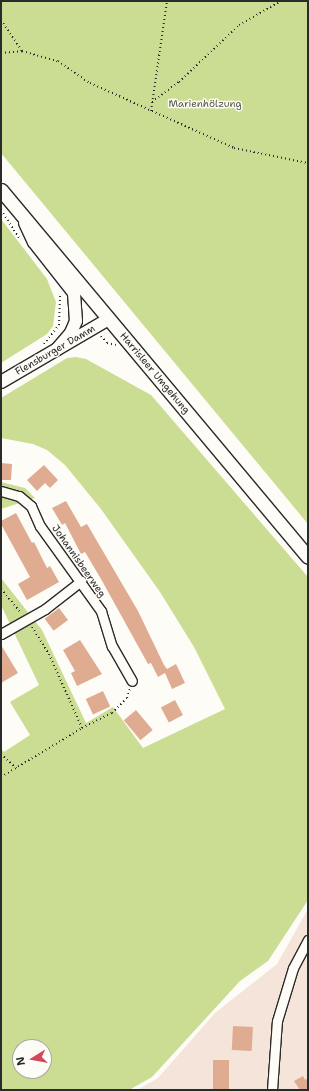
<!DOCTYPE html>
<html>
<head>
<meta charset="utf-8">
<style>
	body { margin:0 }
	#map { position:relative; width:309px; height:1091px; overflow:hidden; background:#fdfcf7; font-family:"Shantell Sans",sans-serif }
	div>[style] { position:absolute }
	.built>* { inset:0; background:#f4e4d9 }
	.green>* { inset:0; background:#cadd92 }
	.building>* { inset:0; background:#dfac92; transform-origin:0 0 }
	.path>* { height:2px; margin-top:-1px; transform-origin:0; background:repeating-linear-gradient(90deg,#2b2b2b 0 1px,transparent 0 4px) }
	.roads { filter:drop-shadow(1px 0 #2b2b2b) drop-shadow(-1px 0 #2b2b2b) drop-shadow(0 1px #2b2b2b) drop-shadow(0 -1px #2b2b2b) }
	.minor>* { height:9px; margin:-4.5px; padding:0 4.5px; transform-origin:4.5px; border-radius:4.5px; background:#fdfcf7 }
	.tertiary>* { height:12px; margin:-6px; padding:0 6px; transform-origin:6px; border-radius:6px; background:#fdfcf7 }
	.secondary>* { height:13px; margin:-6.5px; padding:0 6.5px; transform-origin:6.5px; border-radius:6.5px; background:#fdfcf7 }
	span { translate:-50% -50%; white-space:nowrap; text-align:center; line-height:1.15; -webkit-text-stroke:3px #fdfcf7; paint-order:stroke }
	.park-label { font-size:10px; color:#535845 }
	.street-label { font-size:10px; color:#2b2b2b }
	.frame { position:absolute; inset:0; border:2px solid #2b2b2b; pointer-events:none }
	.north { position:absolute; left:12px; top:1039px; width:40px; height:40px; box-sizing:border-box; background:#fdfcf7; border:1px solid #a9a8a5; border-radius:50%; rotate:259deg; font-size:11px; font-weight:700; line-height:16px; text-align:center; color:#2b2b2b }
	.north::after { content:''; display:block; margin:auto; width:14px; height:18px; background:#d1495b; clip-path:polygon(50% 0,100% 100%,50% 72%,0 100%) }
</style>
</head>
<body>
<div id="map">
	<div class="built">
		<i style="clip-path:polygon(308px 909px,308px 1090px,137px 1090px,158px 1078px,215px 1013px,277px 964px)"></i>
	</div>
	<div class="green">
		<i style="clip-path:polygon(1px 1px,308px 1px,308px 524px,1px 153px)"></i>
		<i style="clip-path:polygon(1px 219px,47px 279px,56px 302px,53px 326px,47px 334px,1px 363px)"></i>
		<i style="clip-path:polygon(evenodd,76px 357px,86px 359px,151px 395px,308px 577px,308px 900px,268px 961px,240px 981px,152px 1077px,129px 1090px,1px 1090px,1px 749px,4px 752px,30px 735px,10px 702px,39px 685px,1px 605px,1px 578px,42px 630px,86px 723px,113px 707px,143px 748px,225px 709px,194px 647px,160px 592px,101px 509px,65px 465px,47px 450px,33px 444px,1px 438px,1px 398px,67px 358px,76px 357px,20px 1047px,44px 1047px,44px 1071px,20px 1071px,20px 1047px)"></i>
		<i style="clip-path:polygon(1px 482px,25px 488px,35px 498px,1px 509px)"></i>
	</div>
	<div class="building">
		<i style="clip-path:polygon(1px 463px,12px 464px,11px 480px,1px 480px)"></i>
		<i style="clip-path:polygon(44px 465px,58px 480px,50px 488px,45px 483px,37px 491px,27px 480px)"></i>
		<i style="clip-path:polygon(66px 501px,81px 527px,87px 524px,138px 611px,164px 665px,167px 669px,176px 664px,185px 683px,172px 689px,165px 673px,158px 677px,151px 663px,148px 664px,101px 579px,85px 552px,81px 554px,65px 523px,62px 525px,52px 508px)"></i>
		<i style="clip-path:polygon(16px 513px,32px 543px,34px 542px,47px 568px,50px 566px,59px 582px,27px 600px,18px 584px,30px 577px,1px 524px,1px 521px)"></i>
		<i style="left:59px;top:608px;width:15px;height:18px;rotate:53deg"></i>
		<i style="clip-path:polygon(80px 640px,102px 674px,77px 686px,71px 673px,75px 671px,63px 650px)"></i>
		<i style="clip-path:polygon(1px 645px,18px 673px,1px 683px)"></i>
		<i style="left:103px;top:691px;width:17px;height:19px;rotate:65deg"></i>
		<i style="left:175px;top:700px;width:17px;height:16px;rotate:62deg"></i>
		<i style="left:136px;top:710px;width:26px;height:16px;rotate:50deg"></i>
		<i style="left:233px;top:1026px;width:20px;height:24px;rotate:3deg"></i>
		<i style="left:213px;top:1060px;width:16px;height:30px"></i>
		<i style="clip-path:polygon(303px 1076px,305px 1080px,308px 1078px,308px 1090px,300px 1090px,294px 1081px)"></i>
	</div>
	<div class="path">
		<i style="left:1px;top:20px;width:37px;rotate:56deg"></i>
		<i style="left:1px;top:53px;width:21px;rotate:-5deg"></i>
		<i style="left:22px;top:51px;width:37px;rotate:16deg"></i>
		<i style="left:58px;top:61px;width:39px;rotate:35deg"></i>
		<i style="left:90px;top:83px;width:158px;rotate:24.3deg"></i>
		<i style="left:234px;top:148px;width:76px;rotate:11.5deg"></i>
		<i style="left:152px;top:102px;width:34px;rotate:-37deg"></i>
		<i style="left:179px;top:82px;width:83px;rotate:-43.5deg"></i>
		<i style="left:239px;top:25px;width:48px;rotate:-29.7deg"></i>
		<i style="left:151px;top:111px;width:111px;rotate:-81.7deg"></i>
		<i style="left:1px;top:210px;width:33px;rotate:57deg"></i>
		<i style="left:101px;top:336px;width:9px;rotate:49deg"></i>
		<i style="left:107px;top:343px;width:9px;rotate:13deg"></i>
		<i style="left:44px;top:344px;width:24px;rotate:-52deg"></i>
		<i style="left:59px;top:325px;width:31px;rotate:-88deg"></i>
		<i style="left:1px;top:589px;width:31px;rotate:50deg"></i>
		<i style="left:32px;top:627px;width:32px;rotate:58deg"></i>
		<i style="left:49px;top:654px;width:81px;rotate:66deg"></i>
		<i style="left:1px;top:754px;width:21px;rotate:43deg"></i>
		<i style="left:1px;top:777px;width:95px;rotate:-31.2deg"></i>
		<i style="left:82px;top:728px;width:34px;rotate:-27deg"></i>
		<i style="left:112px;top:713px;width:21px;rotate:-45deg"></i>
		<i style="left:127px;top:698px;width:10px;rotate:-73deg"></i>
	</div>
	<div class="roads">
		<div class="minor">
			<i style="left:1px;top:491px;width:19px;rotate:16deg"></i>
			<i style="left:19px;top:496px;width:16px;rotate:40deg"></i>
			<i style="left:31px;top:506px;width:22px;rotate:66deg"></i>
			<i style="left:40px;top:526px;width:105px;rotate:54.3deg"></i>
			<i style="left:101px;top:611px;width:37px;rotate:73deg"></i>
			<i style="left:112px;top:646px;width:40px;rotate:60.3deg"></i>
			<i style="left:1px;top:634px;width:51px;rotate:-29.6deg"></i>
			<i style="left:45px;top:609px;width:46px;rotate:-37.9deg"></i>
			<i style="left:272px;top:1090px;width:69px;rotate:-85.9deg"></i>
			<i style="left:277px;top:1021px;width:55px;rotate:-73.2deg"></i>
			<i style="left:293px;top:968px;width:32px;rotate:-62deg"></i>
		</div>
		<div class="tertiary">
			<i style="left:25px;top:223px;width:21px;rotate:65deg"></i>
			<i style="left:34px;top:242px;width:65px;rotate:51.9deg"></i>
			<i style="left:74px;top:293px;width:28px;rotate:86deg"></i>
			<i style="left:76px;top:321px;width:13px;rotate:113deg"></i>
			<i style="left:71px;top:333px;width:21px;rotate:131deg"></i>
			<i style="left:1px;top:382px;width:125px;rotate:-30.3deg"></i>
		</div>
		<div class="secondary">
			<i style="left:1px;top:190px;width:478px;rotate:50.1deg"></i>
		</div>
	</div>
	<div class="park-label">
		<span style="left:205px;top:104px">Marienhölzung</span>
	</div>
	<div class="street-label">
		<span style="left:55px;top:350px;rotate:-30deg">Flensburger Damm</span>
		<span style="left:155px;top:373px;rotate:50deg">Harrisleer Umgehung</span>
		<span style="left:79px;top:561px;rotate:55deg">Johannisbeerweg</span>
	</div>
	<div class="frame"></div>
	<div class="north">N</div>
</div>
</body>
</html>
